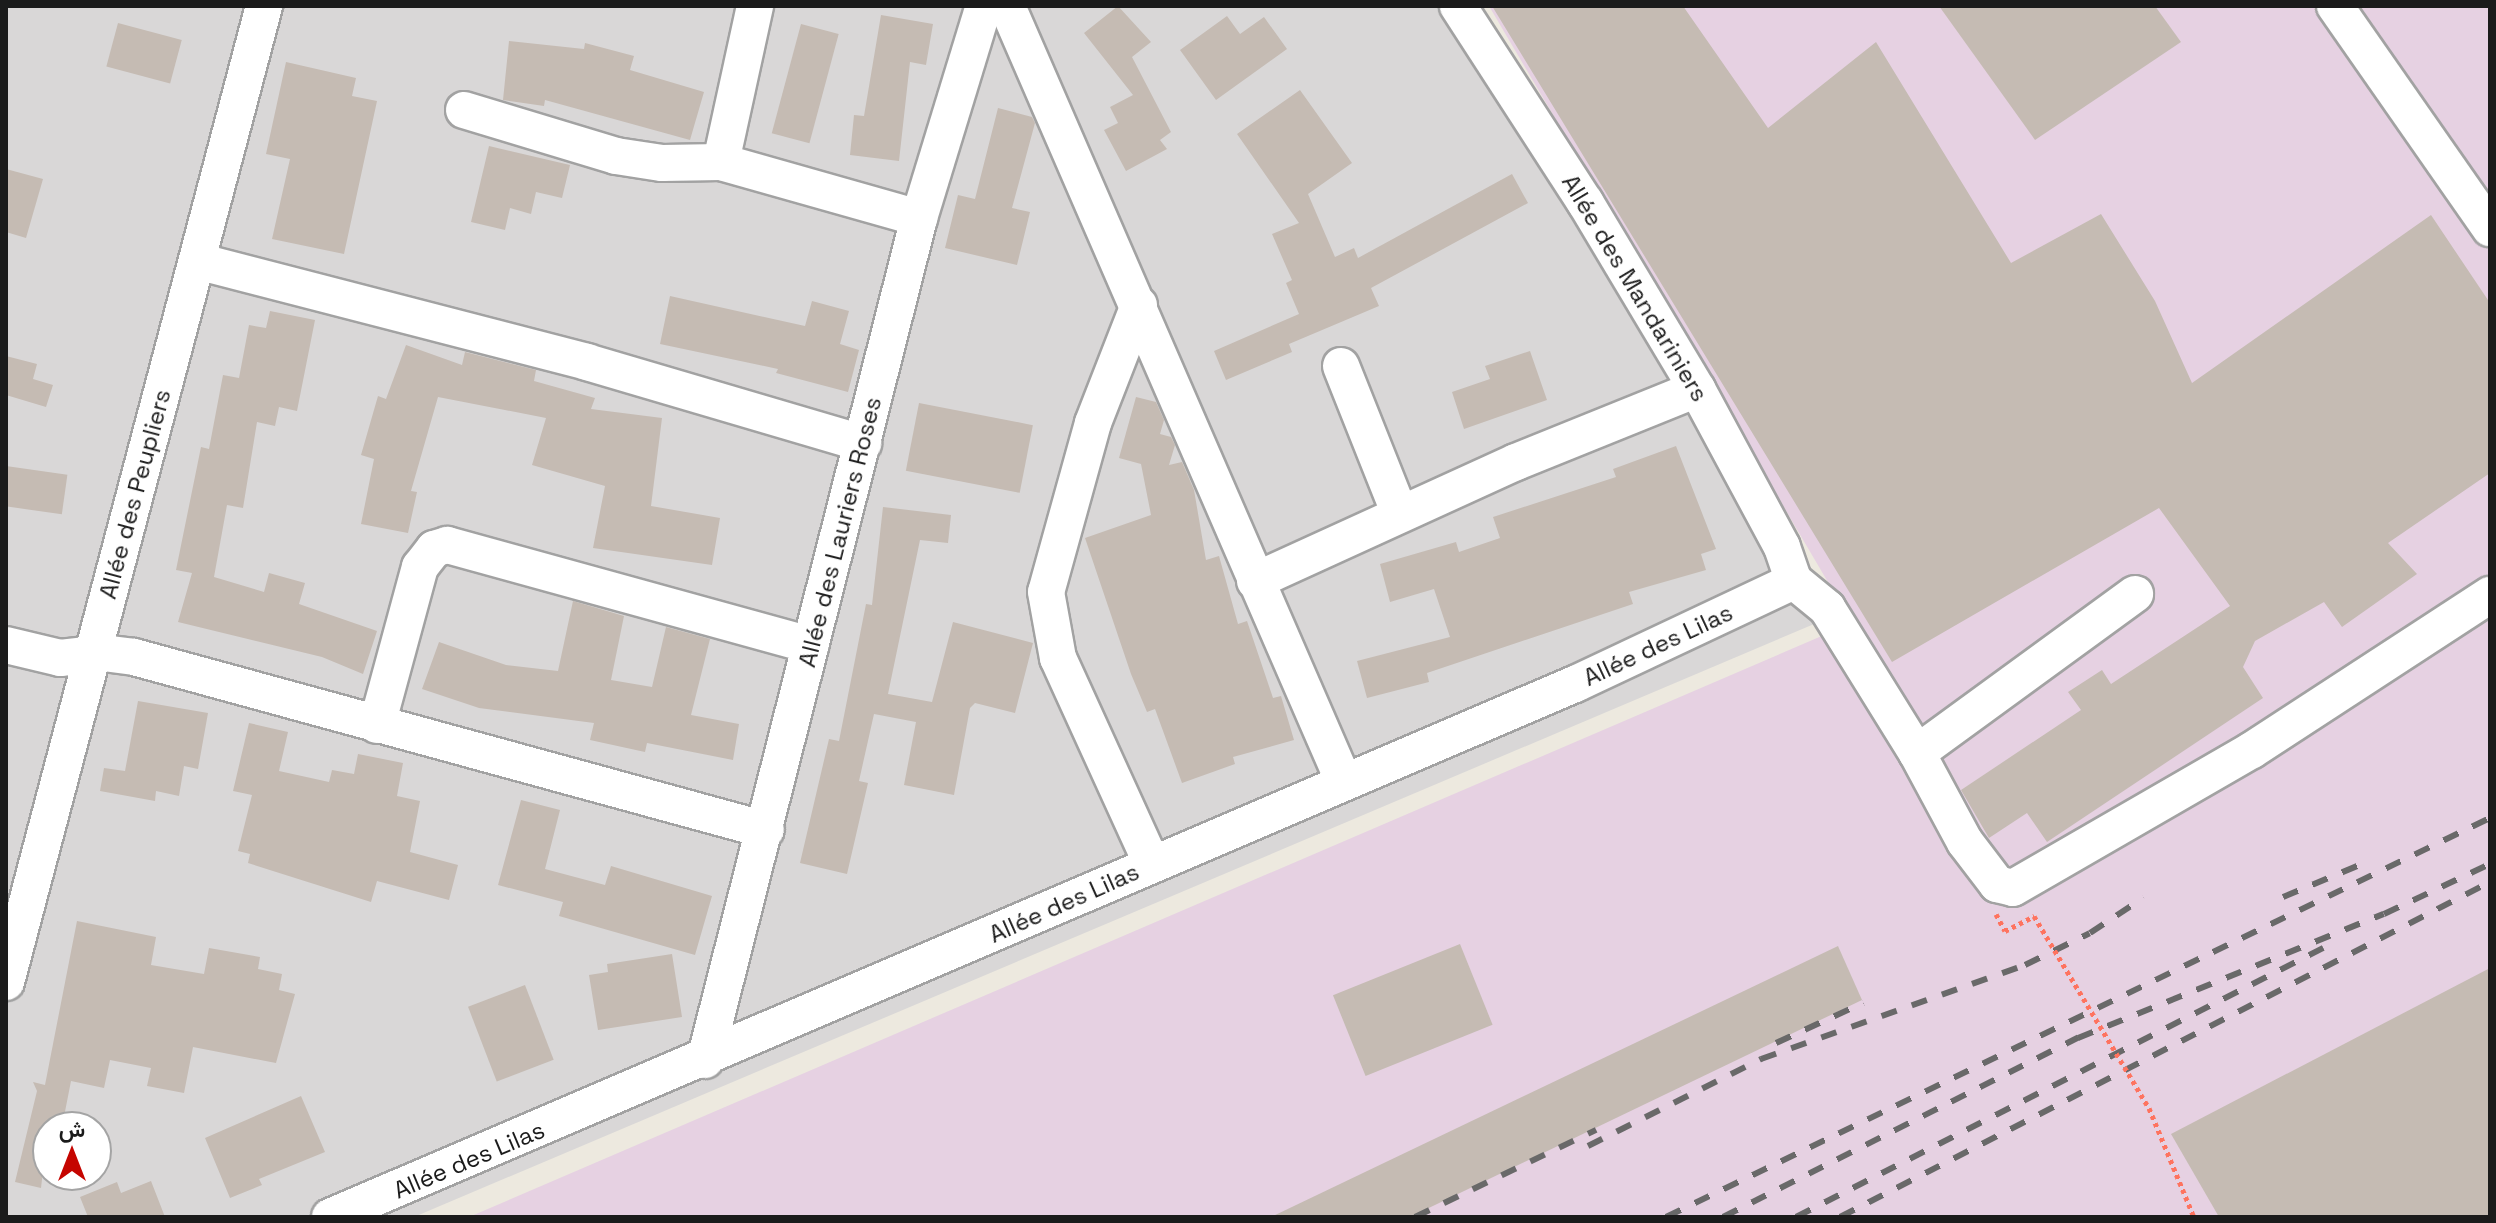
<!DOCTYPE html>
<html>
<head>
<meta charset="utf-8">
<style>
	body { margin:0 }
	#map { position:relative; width:2496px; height:1223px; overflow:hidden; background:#ede9df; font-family:"Space Grotesk",Vazirmatn,sans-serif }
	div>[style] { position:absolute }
	.residential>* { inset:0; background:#d9d7d7 }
	.industrial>* { inset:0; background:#e6d1e2 }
	.building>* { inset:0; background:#c5bbb3; transform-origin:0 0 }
	.path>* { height:5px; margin-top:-2.5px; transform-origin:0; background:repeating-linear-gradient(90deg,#fe735f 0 4px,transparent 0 8px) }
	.roads { filter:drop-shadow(2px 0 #a2a2a2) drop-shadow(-2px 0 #a2a2a2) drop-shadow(0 2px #a2a2a2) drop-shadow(0 -2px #a2a2a2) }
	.minor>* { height:36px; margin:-18px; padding:0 18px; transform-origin:18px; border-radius:18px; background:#fff }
	.rail>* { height:6px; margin-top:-3px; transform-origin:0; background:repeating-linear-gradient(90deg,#696969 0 16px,transparent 0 32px) }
	.path-bridge>* { height:5px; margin-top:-2.5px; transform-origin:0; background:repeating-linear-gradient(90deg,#fe735f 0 4px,transparent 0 8px) }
	span { translate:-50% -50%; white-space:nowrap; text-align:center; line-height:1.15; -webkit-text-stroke:6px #fff; paint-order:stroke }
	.street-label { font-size:24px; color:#1b1b1b }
	.frame { position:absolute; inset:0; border:8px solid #1b1b1b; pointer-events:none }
	.north { position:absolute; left:32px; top:1111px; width:80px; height:80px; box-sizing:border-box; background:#fff; border:2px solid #a4a4a4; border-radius:50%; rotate:0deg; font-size:22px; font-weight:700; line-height:32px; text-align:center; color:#1b1b1b }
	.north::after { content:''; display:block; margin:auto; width:28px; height:36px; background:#c50500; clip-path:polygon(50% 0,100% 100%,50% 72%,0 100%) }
</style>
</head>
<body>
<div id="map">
	<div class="residential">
		<i style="clip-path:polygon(evenodd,6px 6px,1473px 6px,1826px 619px,414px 1217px,6px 1217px,6px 6px,48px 1127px,96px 1127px,96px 1175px,48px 1175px,48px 1127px)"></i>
	</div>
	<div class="industrial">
		<i style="clip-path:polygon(1489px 6px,2490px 6px,2490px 1217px,469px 1217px,1852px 623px)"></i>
	</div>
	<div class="building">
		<i style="clip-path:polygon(1118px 6px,1151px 42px,1132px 57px,1171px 132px,1160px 140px,1167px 149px,1126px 171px,1104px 130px,1118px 123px,1110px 107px,1133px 95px,1084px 33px)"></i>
		<i style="clip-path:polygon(1492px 6px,1683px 6px,1768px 128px,1876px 42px,2011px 263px,2101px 214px,2155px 301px,2192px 383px,2431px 215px,2490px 303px,2490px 473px,2388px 543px,2417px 574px,2342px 627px,2324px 602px,2255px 641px,2243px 667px,2263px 698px,2047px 842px,2027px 813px,1989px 838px,1961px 790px,2081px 710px,2068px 692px,2102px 670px,2111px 684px,2230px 606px,2159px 508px,1892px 662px)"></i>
		<i style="clip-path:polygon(1939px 6px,2155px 6px,2181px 42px,2035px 140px)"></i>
		<i style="clip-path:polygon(881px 15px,933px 24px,926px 65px,910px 62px,899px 161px,850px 155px,854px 115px,864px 116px)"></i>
		<i style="clip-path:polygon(1227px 16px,1240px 34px,1264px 17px,1287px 49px,1216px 100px,1180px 50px)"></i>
		<i style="left:118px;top:23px;width:66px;height:45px;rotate:15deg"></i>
		<i style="left:801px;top:24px;width:39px;height:113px;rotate:15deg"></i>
		<i style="clip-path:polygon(509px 41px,584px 49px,585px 43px,634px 56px,630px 70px,704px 92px,690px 140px,545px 100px,544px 106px,503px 100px)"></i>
		<i style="clip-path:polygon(286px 62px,356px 78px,352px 96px,377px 101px,344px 254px,272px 239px,290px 159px,266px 154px)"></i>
		<i style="clip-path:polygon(1300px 90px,1352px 163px,1308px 194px,1335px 257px,1354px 248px,1358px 258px,1512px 174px,1528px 203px,1371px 288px,1379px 306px,1289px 344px,1292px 352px,1226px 380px,1214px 351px,1299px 314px,1286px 283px,1292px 280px,1272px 234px,1299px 223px,1237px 134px)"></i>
		<i style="clip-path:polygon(998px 108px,1032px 117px,1035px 123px,1012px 208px,1030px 212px,1017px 265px,945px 248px,958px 195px,975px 199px)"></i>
		<i style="clip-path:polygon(489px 146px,570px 165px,562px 198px,536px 192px,531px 214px,510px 208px,505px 230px,471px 222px)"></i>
		<i style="clip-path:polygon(6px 169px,43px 179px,26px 238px,6px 232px)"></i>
		<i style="clip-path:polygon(670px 296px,805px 326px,812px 301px,849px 311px,840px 344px,859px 350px,848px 392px,776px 373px,778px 369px,660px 344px)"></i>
		<i style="clip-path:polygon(270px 311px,315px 320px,297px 411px,279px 407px,275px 426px,257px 422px,243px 508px,227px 505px,214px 577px,264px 592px,269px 573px,305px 583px,299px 604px,377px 631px,363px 674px,322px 657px,178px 622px,192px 573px,176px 570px,201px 447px,209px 449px,223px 375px,239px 378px,249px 325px,266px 328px)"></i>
		<i style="clip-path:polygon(406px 345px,462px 365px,465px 352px,536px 370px,534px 381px,595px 398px,591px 409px,662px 418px,651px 506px,720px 518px,712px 565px,593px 548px,605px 486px,532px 465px,546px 418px,438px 397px,411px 491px,417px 492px,408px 533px,361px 524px,374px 459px,361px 455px,378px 396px,386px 399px)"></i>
		<i style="clip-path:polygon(1530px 351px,1547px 400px,1464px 429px,1452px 392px,1490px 379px,1485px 366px)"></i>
		<i style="clip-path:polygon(6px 356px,37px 364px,33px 379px,53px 385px,46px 407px,6px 395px)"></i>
		<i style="clip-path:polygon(1136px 397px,1156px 402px,1164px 420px,1160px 434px,1171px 437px,1175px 445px,1169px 465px,1182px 462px,1194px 490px,1206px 560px,1219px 556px,1238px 624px,1247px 621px,1273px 698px,1281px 696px,1294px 740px,1233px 757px,1235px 764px,1182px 783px,1155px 709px,1147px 712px,1131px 674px,1085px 538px,1151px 515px,1141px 464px,1119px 458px)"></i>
		<i style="left:919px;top:403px;width:116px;height:69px;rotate:11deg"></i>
		<i style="clip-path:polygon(1676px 446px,1716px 549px,1701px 554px,1706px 570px,1629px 592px,1633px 604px,1427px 673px,1429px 682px,1367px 698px,1357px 661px,1450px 637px,1434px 589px,1390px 602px,1380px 564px,1456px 542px,1459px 552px,1500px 538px,1493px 517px,1616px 477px,1613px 469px)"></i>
		<i style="left:6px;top:466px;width:62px;height:40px;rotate:8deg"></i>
		<i style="clip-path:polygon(883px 507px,951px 515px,948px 543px,920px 540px,888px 694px,932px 702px,953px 622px,1033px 643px,1015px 713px,975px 703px,970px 708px,954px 795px,904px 785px,916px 722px,874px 714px,859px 781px,868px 783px,847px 874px,800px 863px,829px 739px,839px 741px,866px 604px,872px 605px)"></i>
		<i style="clip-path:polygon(573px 601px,624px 616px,611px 680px,652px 687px,666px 627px,710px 639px,691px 715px,739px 724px,733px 760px,647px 743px,645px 752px,590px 740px,594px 723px,479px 708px,422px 689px,439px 642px,506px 665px,558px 671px)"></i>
		<i style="clip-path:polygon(138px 701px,208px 713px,198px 769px,184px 766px,179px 796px,156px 791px,155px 801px,100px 791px,104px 768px,125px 771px)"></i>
		<i style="clip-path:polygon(249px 723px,288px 732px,279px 771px,329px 782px,332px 770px,354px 774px,358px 754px,403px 763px,397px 796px,420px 801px,410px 852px,458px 865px,449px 900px,377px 881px,371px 902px,248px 863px,250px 854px,238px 851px,252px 795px,233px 791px)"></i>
		<i style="clip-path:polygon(521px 800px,560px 810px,545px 869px,605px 885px,611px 866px,712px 896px,695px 955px,559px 916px,563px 902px,498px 885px)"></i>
		<i style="clip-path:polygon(77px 921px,156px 937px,151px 965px,204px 974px,209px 948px,260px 957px,258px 969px,282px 974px,279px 990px,295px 994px,276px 1063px,193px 1047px,184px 1093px,147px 1086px,151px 1068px,110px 1060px,104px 1088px,71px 1081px,62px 1127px,48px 1127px,41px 1188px,15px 1182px,37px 1091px,33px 1082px,45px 1085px)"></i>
		<i style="left:1460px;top:944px;width:87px;height:137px;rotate:68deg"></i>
		<i style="clip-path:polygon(1838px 946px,1862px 1000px,1410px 1217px,1271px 1217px)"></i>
		<i style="clip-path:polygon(672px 954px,682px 1017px,598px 1030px,589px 975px,608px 972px,607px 964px)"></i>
		<i style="clip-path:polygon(2490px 968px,2490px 1217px,2219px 1217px,2171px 1134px)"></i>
		<i style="left:525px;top:985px;width:80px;height:61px;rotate:69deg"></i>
		<i style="clip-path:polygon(301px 1096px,325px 1152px,259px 1179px,262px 1185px,230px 1198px,205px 1138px)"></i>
		<i style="clip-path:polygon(151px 1181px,165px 1217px,88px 1217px,80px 1197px,117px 1182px,121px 1193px)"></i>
	</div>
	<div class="path">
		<i style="left:1996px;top:914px;width:19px;rotate:62deg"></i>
		<i style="left:2005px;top:931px;width:33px;rotate:-27deg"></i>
		<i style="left:2149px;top:1108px;width:118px;rotate:67.6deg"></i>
	</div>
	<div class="roads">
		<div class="minor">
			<i style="left:1007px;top:6px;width:844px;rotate:66.53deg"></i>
			<i style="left:1458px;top:6px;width:234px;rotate:57.1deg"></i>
			<i style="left:1585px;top:202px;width:218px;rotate:59.1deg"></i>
			<i style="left:1697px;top:389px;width:179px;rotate:61.7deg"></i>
			<i style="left:1782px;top:547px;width:36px;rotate:71deg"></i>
			<i style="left:2335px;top:6px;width:271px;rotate:55.1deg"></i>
			<i style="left:464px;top:110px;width:159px;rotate:16.8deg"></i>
			<i style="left:616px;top:156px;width:47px;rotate:8.7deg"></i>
			<i style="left:662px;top:163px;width:59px;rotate:-1deg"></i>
			<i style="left:721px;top:162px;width:206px;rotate:15.8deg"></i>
			<i style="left:721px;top:162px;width:160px;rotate:-77.7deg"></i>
			<i style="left:197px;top:261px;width:403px;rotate:14.5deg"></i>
			<i style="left:587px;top:362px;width:288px;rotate:16.4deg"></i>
			<i style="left:1139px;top:305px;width:127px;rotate:111.3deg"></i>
			<i style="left:1093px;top:423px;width:175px;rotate:105.5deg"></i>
			<i style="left:1046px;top:592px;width:67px;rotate:79.7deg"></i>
			<i style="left:1058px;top:658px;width:226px;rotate:65.5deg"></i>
			<i style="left:1341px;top:366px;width:159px;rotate:68.3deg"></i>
			<i style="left:1255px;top:581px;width:287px;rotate:-24.5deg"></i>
			<i style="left:1516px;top:462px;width:195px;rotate:-22deg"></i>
			<i style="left:1794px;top:581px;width:43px;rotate:39.3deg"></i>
			<i style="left:1827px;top:608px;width:171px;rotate:58.2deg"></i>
			<i style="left:1917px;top:753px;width:270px;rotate:-36.1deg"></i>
			<i style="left:6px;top:645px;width:56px;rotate:13.5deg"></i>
			<i style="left:60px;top:658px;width:43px;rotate:-6.6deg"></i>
			<i style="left:103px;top:653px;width:31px;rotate:7deg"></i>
			<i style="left:134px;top:657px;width:655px;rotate:15.31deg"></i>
			<i style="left:377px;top:725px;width:164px;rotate:-74.8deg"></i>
			<i style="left:420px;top:567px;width:23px;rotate:-52deg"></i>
			<i style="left:434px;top:549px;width:14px;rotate:-17deg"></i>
			<i style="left:447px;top:545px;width:377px;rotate:15.4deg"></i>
			<i style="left:1917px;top:753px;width:101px;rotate:61.7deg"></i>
			<i style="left:1965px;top:842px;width:53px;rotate:52.7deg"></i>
			<i style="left:1997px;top:884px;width:16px;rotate:14deg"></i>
			<i style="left:2013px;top:888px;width:276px;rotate:-30deg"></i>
			<i style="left:2252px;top:750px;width:284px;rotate:-33.1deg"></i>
			<i style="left:6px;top:982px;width:1010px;rotate:-75.19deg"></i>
			<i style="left:705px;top:1060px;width:869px;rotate:-75.74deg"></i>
			<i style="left:919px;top:218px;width:222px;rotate:-73deg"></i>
			<i style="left:330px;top:1217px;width:1354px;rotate:-23.18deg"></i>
			<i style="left:1575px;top:684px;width:242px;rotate:-25.2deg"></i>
		</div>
	</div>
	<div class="rail">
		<i style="left:2283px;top:897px;width:93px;rotate:-22.7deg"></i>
		<i style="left:1776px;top:1043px;width:96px;rotate:-24.7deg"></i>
		<i style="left:1588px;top:1146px;width:194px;rotate:-26.7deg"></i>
		<i style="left:1761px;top:1059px;width:280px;rotate:-19.6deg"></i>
		<i style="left:2025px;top:965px;width:72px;rotate:-26.2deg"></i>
		<i style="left:2090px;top:933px;width:64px;rotate:-33.4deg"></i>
		<i style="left:1415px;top:1217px;width:201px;rotate:-25.7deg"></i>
		<i style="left:1666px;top:1217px;width:916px;rotate:-25.84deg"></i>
		<i style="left:1723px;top:1217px;width:398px;rotate:-26.8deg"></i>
		<i style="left:2078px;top:1038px;width:330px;rotate:-22.1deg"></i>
		<i style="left:2384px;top:914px;width:117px;rotate:-25.3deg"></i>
		<i style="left:1796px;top:1217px;width:592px;rotate:-27.04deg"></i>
		<i style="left:1840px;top:1217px;width:731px;rotate:-27.27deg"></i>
	</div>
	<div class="path-bridge">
		<i style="left:2034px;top:916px;width:224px;rotate:59.1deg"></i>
	</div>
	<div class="street-label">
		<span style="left:1635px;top:288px;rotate:59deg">Allée des Mandariniers</span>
		<span style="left:135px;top:494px;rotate:-75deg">Allée des Peupliers</span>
		<span style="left:840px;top:532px;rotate:-76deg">Allée des Lauriers Roses</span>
		<span style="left:1658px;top:645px;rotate:-25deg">Allée des Lilas</span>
		<span style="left:1064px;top:903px;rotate:-24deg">Allée des Lilas</span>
		<span style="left:469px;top:1160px;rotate:-23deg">Allée des Lilas</span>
	</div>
	<div class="frame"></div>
	<div class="north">ش</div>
</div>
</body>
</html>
